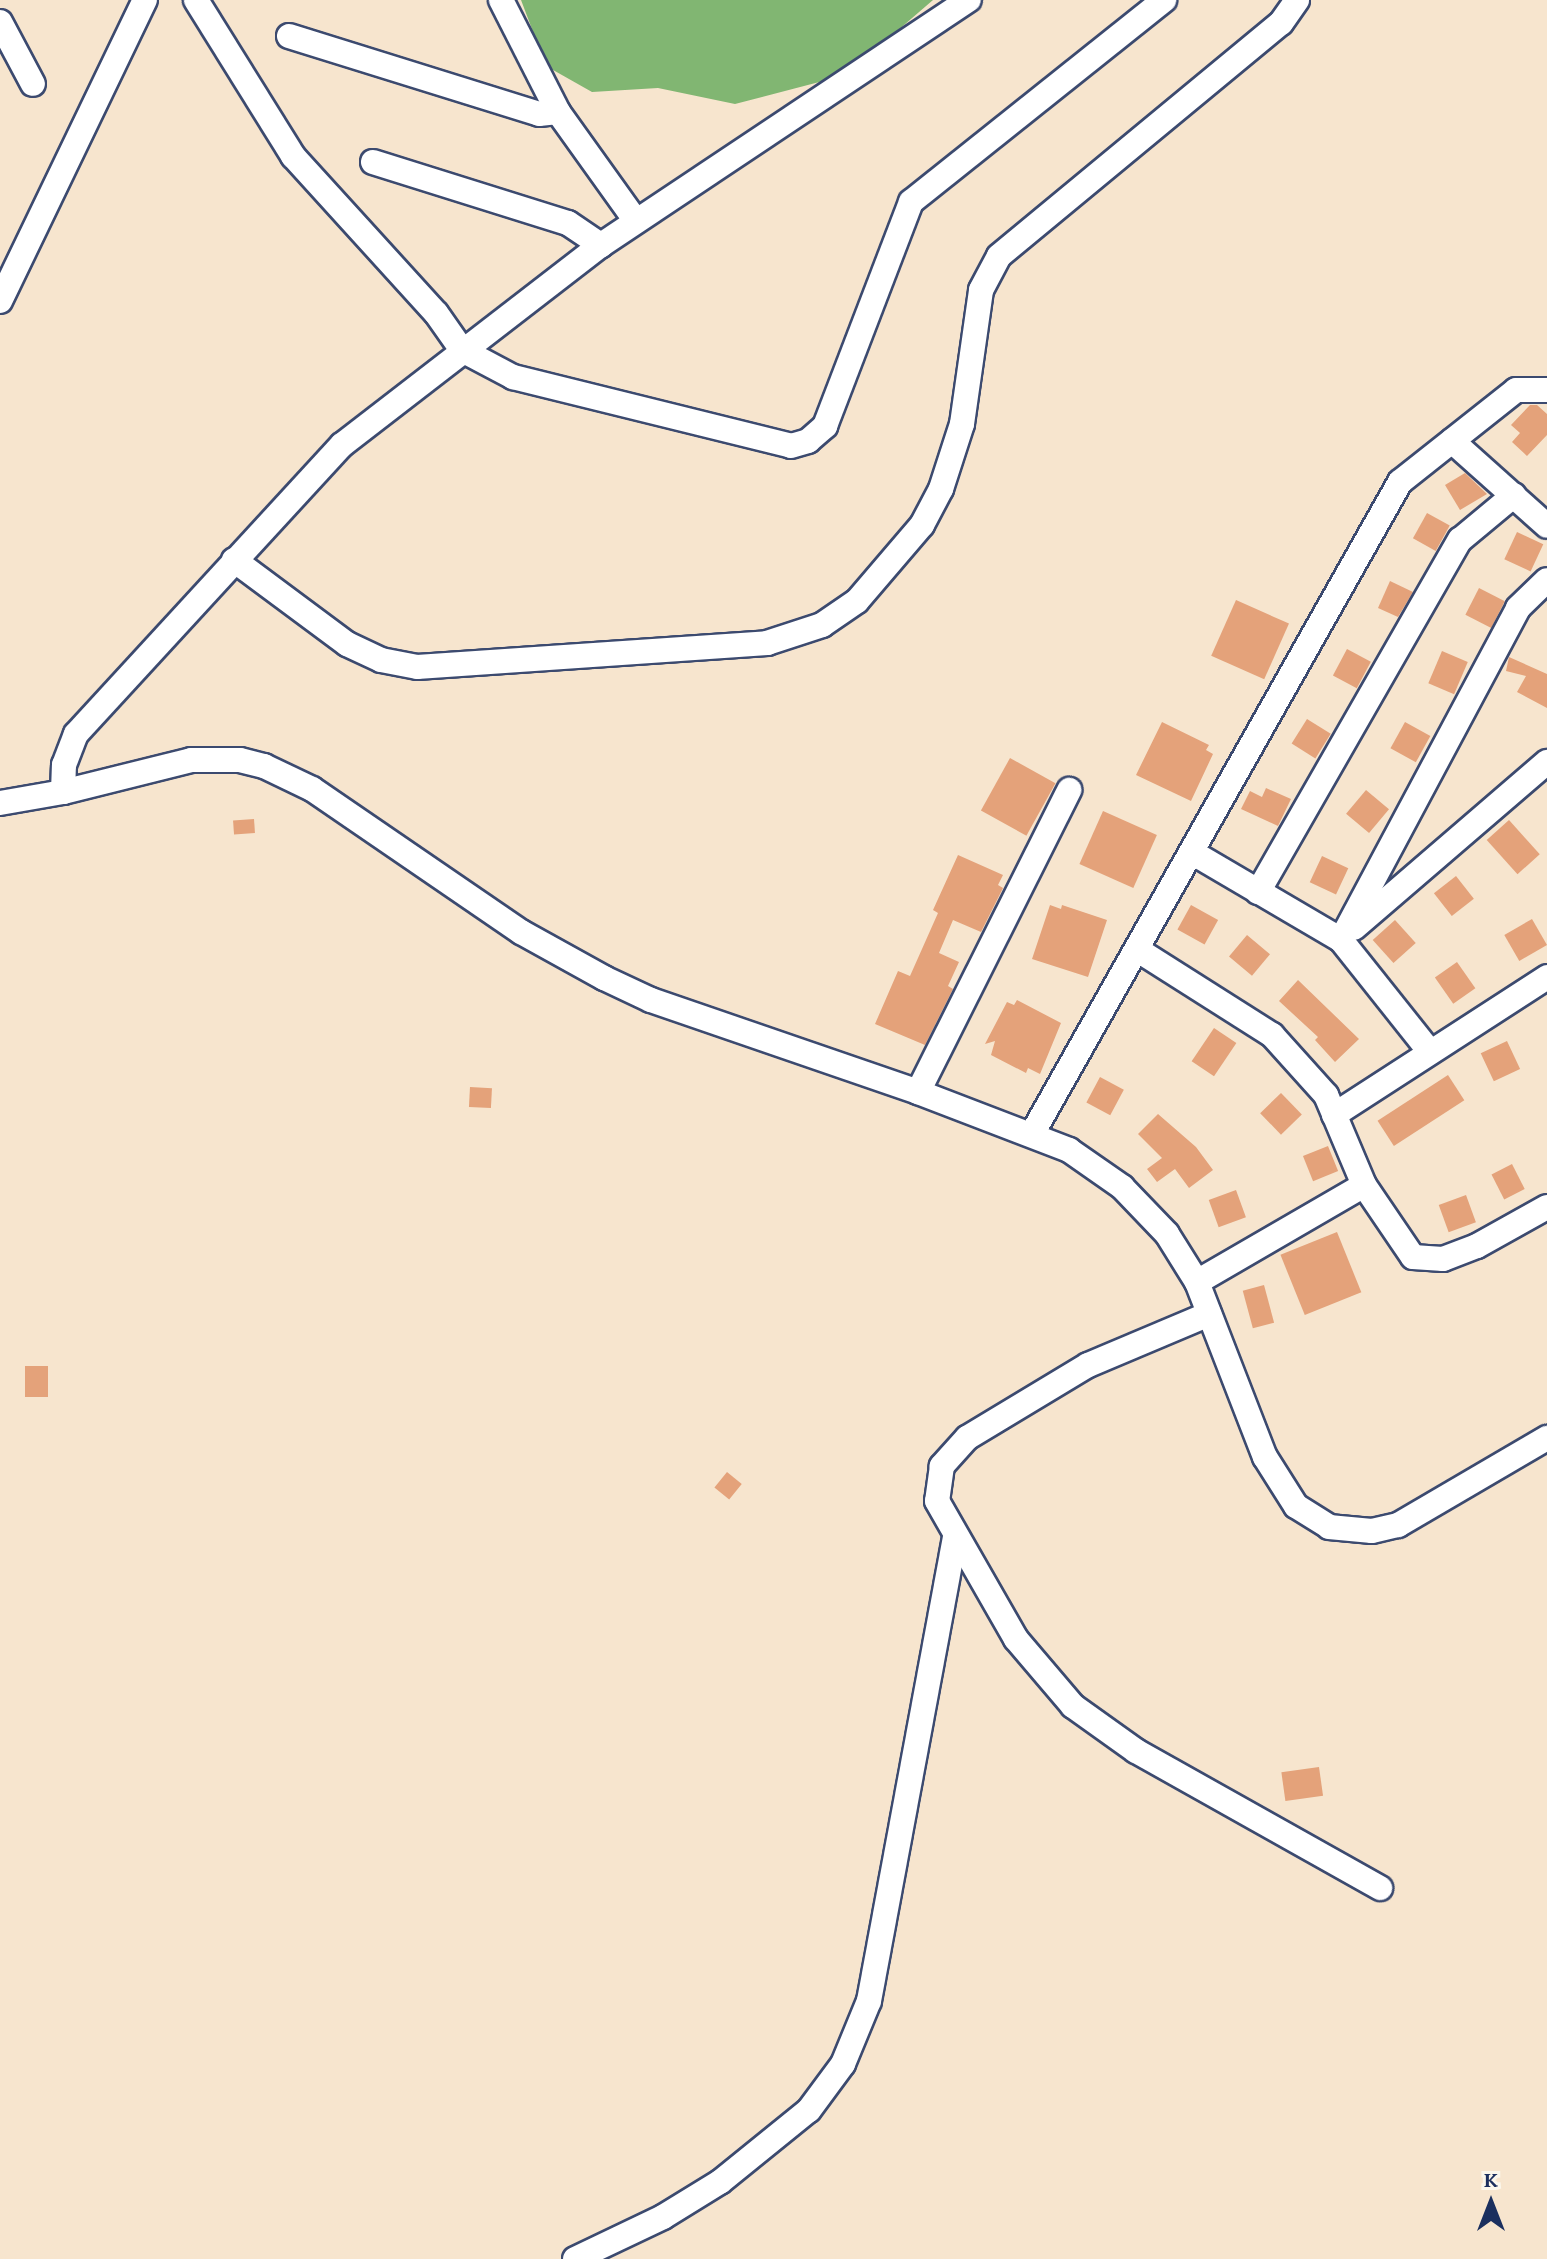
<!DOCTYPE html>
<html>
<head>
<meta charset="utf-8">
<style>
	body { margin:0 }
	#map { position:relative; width:1547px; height:2259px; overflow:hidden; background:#f7e5ce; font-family:"Gentium Book Plus",serif }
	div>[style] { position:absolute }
	.forest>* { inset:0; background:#81b672 }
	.building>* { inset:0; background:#e4a27a; transform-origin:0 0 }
	.roads { filter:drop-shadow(2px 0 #3c4a6f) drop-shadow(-2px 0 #3c4a6f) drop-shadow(0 2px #3c4a6f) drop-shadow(0 -2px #3c4a6f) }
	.minor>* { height:24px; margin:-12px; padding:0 12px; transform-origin:12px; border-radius:12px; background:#fff }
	span { translate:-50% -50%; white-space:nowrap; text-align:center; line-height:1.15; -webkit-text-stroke:6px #fbf7ec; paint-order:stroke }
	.north { position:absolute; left:1451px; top:2163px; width:80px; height:80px; -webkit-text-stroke:6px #fbf7ec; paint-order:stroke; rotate:0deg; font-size:22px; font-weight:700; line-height:32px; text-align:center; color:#1b2f5e }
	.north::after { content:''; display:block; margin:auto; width:28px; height:36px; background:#1b2f5e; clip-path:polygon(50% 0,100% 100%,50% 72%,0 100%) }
</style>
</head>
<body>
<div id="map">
	<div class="forest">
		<i style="clip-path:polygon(521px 0,933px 0,846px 75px,735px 104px,658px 88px,592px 92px,546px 66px)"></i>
	</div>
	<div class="building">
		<i style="clip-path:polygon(1530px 405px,1537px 405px,1547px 414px,1547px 435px,1527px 456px,1512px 442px,1520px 433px,1511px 425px)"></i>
		<i style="clip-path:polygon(1465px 473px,1487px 494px,1460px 510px,1445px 485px)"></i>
		<i style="left:1427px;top:513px;width:26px;height:29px;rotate:29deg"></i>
		<i style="left:1517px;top:532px;width:29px;height:30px;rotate:25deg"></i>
		<i style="clip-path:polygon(1390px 581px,1413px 592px,1398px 617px,1378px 608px)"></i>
		<i style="left:1479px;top:588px;width:29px;height:30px;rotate:27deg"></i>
		<i style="left:1236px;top:600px;width:58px;height:61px;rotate:24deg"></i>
		<i style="left:1347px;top:649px;width:27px;height:30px;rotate:28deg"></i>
		<i style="left:1442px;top:651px;width:28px;height:35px;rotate:23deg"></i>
		<i style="clip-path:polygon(1509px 657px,1547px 674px,1547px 708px,1517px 692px,1526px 676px,1506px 671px)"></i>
		<i style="left:1307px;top:719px;width:28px;height:29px;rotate:32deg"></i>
		<i style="clip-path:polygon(1162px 722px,1209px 745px,1206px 750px,1213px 754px,1191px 801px,1136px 775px)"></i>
		<i style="left:1405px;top:722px;width:29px;height:30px;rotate:29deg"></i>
		<i style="left:1010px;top:758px;width:52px;height:60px;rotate:29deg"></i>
		<i style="clip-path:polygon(1266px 788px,1291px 799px,1278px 826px,1241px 809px,1250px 791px,1262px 797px)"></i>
		<i style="left:1366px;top:790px;width:30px;height:31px;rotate:40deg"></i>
		<i style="left:1103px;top:811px;width:59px;height:58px;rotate:24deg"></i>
		<i style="left:254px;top:819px;width:14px;height:21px;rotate:86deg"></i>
		<i style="left:1509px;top:820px;width:46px;height:30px;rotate:48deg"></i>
		<i style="clip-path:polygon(958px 855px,1003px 875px,998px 885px,1003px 888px,981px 932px,953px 920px,939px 953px,959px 962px,948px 986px,953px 989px,925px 1045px,875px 1024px,898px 971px,910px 976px,938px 913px,933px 910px)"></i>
		<i style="left:1322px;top:856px;width:29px;height:29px;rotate:25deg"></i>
		<i style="left:1456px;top:876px;width:29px;height:28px;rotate:52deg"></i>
		<i style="clip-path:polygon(1050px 905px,1061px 909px,1062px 905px,1107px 920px,1088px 977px,1032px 959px)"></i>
		<i style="left:1191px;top:905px;width:31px;height:28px;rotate:29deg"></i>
		<i style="left:1532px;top:919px;width:30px;height:32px;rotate:60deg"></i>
		<i style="left:1395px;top:920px;width:31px;height:30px;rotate:48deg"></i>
		<i style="left:1247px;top:935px;width:30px;height:28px;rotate:40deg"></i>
		<i style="left:1457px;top:962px;width:32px;height:27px;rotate:55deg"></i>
		<i style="clip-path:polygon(1298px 980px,1359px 1039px,1335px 1062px,1315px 1040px,1318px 1037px,1279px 1001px)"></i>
		<i style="clip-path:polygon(1017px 1000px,1061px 1023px,1040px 1074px,1028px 1068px,1026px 1073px,991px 1055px,995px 1041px,985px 1044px,1007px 1002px,1014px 1005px)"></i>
		<i style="left:1214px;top:1028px;width:27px;height:40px;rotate:34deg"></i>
		<i style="left:1507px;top:1041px;width:31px;height:29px;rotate:65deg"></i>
		<i style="left:1448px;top:1075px;width:30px;height:84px;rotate:57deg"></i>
		<i style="left:1100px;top:1077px;width:27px;height:29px;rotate:28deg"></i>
		<i style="left:470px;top:1087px;width:22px;height:20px;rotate:3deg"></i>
		<i style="left:1281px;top:1093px;width:30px;height:29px;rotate:46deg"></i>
		<i style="clip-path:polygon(1158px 1114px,1196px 1147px,1213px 1170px,1189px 1188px,1175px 1169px,1157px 1182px,1147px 1169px,1162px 1158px,1138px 1134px)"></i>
		<i style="left:1328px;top:1146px;width:27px;height:27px;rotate:68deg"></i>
		<i style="left:1512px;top:1164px;width:28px;height:23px;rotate:63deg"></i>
		<i style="left:1236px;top:1190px;width:29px;height:29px;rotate:70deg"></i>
		<i style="left:1466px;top:1195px;width:29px;height:29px;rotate:70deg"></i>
		<i style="left:1337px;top:1232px;width:65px;height:61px;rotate:68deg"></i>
		<i style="left:1264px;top:1285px;width:39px;height:22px;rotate:75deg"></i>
		<i style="left:25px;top:1366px;width:23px;height:31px"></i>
		<i style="left:727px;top:1472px;width:19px;height:20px;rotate:39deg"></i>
		<i style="left:1319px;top:1767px;width:29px;height:38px;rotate:82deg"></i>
	</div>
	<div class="roads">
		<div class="minor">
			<i style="left:196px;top:0;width:184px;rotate:58.1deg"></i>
			<i style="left:293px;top:156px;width:212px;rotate:47.7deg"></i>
			<i style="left:436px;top:313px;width:45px;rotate:54.9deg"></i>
			<i style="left:462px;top:350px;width:58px;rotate:27.9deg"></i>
			<i style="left:513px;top:377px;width:286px;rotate:13.9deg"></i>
			<i style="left:791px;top:446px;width:18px;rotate:-16deg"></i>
			<i style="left:808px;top:441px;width:23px;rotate:-41deg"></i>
			<i style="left:825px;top:426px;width:240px;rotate:-69deg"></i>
			<i style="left:911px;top:202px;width:324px;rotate:-38.6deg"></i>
			<i style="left:501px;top:0;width:126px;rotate:63deg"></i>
			<i style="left:558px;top:112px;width:134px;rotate:54.4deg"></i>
			<i style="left:0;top:22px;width:70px;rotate:62deg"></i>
			<i style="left:289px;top:36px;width:262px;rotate:17.3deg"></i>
			<i style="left:539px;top:114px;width:19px;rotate:-6deg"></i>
			<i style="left:373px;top:162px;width:204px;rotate:17.4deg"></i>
			<i style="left:568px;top:223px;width:40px;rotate:34deg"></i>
			<i style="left:0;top:301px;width:334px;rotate:-64.3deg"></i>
			<i style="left:1452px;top:441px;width:127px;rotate:41.8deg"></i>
			<i style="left:234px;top:560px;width:141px;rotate:36.6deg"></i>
			<i style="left:347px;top:644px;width:38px;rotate:25deg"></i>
			<i style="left:381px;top:660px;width:37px;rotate:11deg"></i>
			<i style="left:417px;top:667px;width:351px;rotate:-3.9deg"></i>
			<i style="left:767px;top:643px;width:58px;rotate:-18.1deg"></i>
			<i style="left:822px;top:625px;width:42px;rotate:-34.4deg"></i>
			<i style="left:857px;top:601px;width:100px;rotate:-49.5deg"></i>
			<i style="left:922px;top:525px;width:41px;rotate:-62.2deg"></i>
			<i style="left:941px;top:489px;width:68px;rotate:-72.1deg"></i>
			<i style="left:962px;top:424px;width:135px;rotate:-81.9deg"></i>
			<i style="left:981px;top:290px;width:38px;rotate:-62deg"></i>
			<i style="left:999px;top:256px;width:366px;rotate:-39.6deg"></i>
			<i style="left:1281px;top:23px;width:28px;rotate:-55deg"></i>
			<i style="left:63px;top:792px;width:27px;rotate:-88deg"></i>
			<i style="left:64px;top:765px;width:33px;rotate:-69deg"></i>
			<i style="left:76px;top:734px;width:393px;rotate:-47.4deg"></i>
			<i style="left:342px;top:445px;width:327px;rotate:-37.7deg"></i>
			<i style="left:601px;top:245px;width:442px;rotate:-33.7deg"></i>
			<i style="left:0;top:803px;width:64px;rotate:-9.9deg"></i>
			<i style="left:63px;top:792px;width:132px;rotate:-14deg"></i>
			<i style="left:191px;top:760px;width:49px"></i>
			<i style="left:240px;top:760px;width:25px;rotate:14deg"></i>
			<i style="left:264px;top:766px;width:53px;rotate:25.6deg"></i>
			<i style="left:312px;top:789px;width:253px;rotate:34.4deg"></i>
			<i style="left:521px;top:932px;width:95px;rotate:29deg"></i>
			<i style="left:604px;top:978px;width:52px;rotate:25.1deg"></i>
			<i style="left:651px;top:1000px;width:282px;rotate:19deg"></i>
			<i style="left:918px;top:1092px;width:162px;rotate:21deg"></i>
			<i style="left:1069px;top:1150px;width:65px;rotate:34.9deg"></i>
			<i style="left:1122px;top:1187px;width:65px;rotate:46.2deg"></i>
			<i style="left:1167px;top:1234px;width:57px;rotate:58deg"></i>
			<i style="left:1197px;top:1282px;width:188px;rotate:68.8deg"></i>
			<i style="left:1265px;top:1457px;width:58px;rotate:57.7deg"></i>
			<i style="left:1296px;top:1506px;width:39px;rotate:32deg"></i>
			<i style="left:1329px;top:1527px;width:43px;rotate:5.3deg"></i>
			<i style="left:1372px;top:1531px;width:27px;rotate:-13deg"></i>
			<i style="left:1398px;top:1525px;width:173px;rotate:-30.3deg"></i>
			<i style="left:1193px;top:853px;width:172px;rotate:30.4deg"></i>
			<i style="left:1341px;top:940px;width:143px;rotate:51.5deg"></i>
			<i style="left:1258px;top:892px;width:406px;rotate:-60.2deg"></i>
			<i style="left:1460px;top:540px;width:70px;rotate:-39.8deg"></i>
			<i style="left:1354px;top:928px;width:255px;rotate:-40.7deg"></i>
			<i style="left:1341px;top:940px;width:376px;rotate:-61.9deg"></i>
			<i style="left:1518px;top:608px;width:40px;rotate:-44deg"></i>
			<i style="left:1138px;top:950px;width:159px;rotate:32.4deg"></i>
			<i style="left:1272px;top:1035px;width:81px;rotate:48deg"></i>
			<i style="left:1326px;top:1095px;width:98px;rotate:67.1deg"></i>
			<i style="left:1364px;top:1185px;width:87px;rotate:55.8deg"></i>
			<i style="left:1413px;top:1257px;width:30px;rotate:4deg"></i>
			<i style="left:1443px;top:1259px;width:36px;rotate:-21deg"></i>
			<i style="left:1477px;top:1246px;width:80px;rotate:-29.1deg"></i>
			<i style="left:918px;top:1092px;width:338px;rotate:-63.4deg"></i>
			<i style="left:1334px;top:1115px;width:254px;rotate:-32.9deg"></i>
			<i style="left:1032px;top:1134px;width:749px;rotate:-60.56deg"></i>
			<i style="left:1400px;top:482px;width:148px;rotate:-38.4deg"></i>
			<i style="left:1516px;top:390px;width:31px"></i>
			<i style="left:1197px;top:1282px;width:193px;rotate:-30.1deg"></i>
			<i style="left:1209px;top:1314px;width:131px;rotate:157.1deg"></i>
			<i style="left:1088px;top:1365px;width:141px;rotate:148.9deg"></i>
			<i style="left:967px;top:1438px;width:38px;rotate:132deg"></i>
			<i style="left:942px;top:1466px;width:35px;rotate:98deg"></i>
			<i style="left:937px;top:1501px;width:159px;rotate:60.2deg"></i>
			<i style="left:1016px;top:1639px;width:88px;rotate:49.6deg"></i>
			<i style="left:1073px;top:1706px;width:77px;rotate:35.5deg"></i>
			<i style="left:1136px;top:1751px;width:280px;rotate:29.3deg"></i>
			<i style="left:575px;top:2259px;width:98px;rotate:-25.5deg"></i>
			<i style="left:663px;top:2217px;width:67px;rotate:-31.6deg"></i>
			<i style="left:720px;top:2182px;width:114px;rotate:-39deg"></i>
			<i style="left:809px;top:2110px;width:57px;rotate:-53.5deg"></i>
			<i style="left:843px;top:2064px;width:68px;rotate:-67.6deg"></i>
			<i style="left:869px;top:2001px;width:472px;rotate:-79.5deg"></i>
		</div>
	</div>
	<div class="north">K</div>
</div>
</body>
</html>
